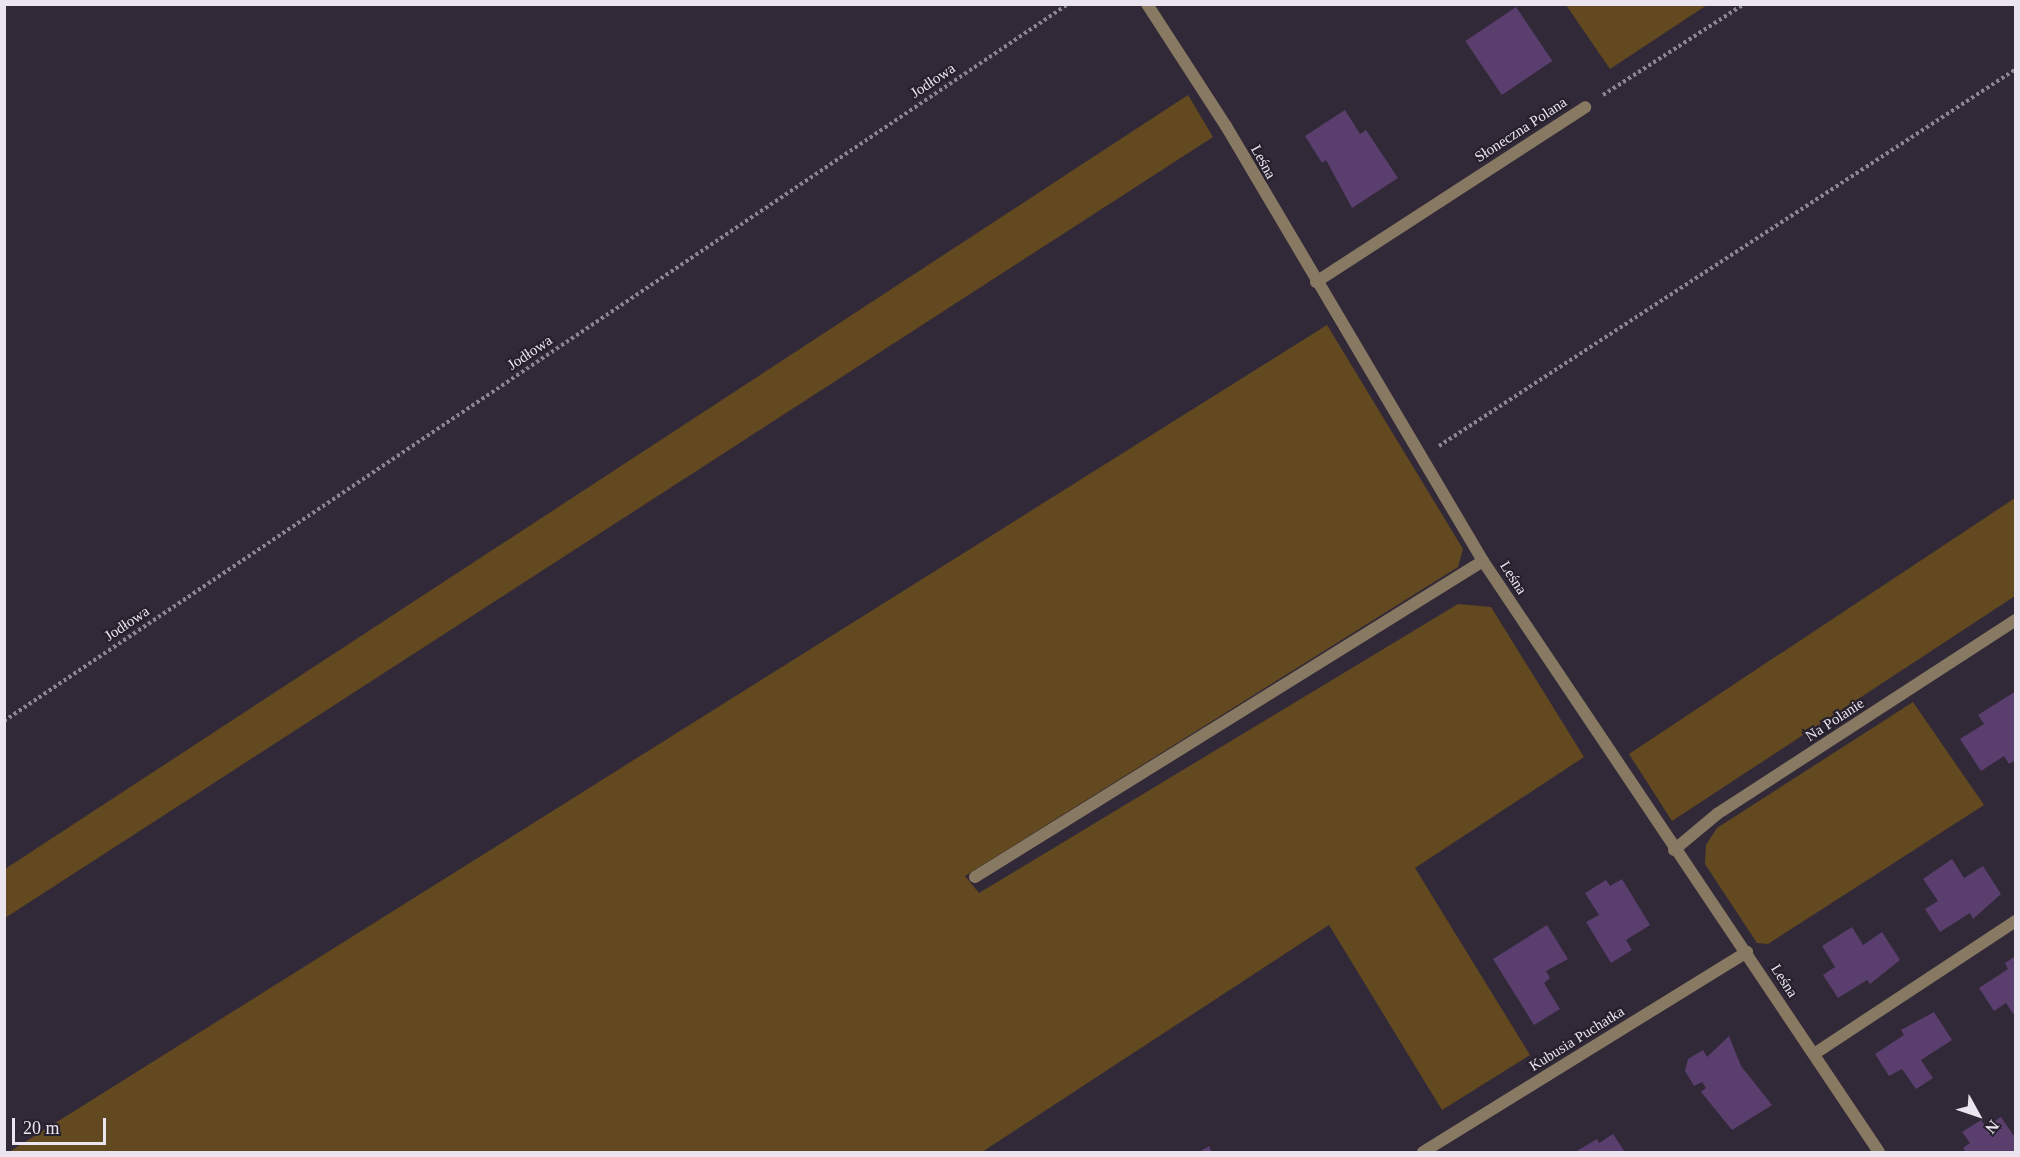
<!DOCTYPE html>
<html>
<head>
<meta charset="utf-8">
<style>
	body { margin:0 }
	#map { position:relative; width:2020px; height:1157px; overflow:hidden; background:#312937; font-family:"Times New Roman",serif }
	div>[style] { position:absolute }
	.green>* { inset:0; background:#634920 }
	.building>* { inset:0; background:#5a3e6e; transform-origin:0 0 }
	.path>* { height:4px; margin-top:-2px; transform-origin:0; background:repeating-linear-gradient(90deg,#8d8692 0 3px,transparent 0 6px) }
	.service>* { height:12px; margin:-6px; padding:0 6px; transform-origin:6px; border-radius:6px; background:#887962 }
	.minor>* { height:12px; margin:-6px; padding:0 6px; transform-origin:6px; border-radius:6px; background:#887962 }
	span { translate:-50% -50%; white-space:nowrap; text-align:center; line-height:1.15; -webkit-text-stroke:4.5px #27202d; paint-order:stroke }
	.street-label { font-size:15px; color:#ebe5ef }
	.frame { position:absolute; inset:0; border:6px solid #ebe5ef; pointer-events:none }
	.north { position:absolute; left:1948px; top:1085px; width:60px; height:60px; -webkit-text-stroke:4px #27202d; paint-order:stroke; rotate:130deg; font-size:16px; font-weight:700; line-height:24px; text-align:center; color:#ebe5ef }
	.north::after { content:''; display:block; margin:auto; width:21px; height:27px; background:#ebe5ef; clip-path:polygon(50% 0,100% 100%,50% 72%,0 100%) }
	.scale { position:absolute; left:12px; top:1118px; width:94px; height:27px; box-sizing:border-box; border:3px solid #ebe5ef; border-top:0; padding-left:8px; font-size:18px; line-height:21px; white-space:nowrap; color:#ebe5ef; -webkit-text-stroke:4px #27202d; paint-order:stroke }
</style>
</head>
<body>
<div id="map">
	<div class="green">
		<i style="clip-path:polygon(1566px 5px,1707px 5px,1610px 69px)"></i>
		<i style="clip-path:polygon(1188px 95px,1213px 137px,5px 918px,5px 869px)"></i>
		<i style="clip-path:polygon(1327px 325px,1463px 549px,1458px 567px,965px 876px,979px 893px,1458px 604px,1491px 607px,1584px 757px,1415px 868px,1530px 1055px,1442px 1110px,1329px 925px,982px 1152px,9px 1152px)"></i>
		<i style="clip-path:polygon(2015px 498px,2015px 596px,1672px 821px,1629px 754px)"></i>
		<i style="clip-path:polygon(1913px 702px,1984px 805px,1768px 944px,1757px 943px,1705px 864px,1706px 845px,1717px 828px)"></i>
	</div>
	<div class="building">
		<i style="left:1516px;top:7px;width:65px;height:61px;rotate:56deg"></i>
		<i style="clip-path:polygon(1345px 110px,1360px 134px,1366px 130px,1398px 178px,1352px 208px,1326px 160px,1322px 163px,1305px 136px)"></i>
		<i style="clip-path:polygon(2016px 691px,2016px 760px,2009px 764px,2004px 756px,1981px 771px,1960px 739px,1984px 724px,1978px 715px)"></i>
		<i style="clip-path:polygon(1952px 859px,1964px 878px,1983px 866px,2001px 894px,1973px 919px,1970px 913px,1940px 932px,1925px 909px,1938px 901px,1923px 879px)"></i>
		<i style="clip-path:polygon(1622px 879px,1650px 925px,1626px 940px,1632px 950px,1611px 963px,1586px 922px,1599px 915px,1585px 893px,1606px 880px,1610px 886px)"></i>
		<i style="clip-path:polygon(1547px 925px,1568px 959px,1546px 971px,1550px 978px,1544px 983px,1560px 1009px,1534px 1025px,1493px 959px)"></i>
		<i style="clip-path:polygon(1852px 927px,1863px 945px,1882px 932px,1900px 960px,1870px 984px,1867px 980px,1838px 998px,1823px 975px,1835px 967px,1822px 946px)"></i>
		<i style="clip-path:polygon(2016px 956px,2016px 1018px,2006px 1003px,1994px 1011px,1979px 988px,2008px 969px,2005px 963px)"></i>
		<i style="clip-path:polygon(1934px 1012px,1952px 1040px,1921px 1060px,1933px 1078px,1916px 1089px,1902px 1069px,1889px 1076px,1875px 1054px,1904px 1035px,1901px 1030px)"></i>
		<i style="clip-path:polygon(1729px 1036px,1741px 1066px,1772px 1105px,1732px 1130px,1701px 1092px,1706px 1088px,1702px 1082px,1694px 1086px,1685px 1071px,1688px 1059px,1703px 1050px,1707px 1057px)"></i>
		<i style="clip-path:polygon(2001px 1117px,2016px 1139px,2016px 1152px,1966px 1152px,1963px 1148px,1970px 1143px,1962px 1132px,1981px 1120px,1986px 1127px)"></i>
		<i style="clip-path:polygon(1613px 1134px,1625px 1152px,1575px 1152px,1597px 1139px,1599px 1143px)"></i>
		<i style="clip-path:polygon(1209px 1146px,1212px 1152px,1199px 1152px)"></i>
	</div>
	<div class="path">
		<i style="left:1603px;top:95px;width:168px;rotate:-32.8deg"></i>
		<i style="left:1439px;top:446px;width:689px;rotate:-33.16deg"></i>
		<i style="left:4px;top:721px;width:1283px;rotate:-33.97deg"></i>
	</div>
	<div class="service">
		<i style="left:975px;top:877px;width:598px;rotate:-31.88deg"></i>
		<i style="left:1814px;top:1054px;width:242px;rotate:-33.4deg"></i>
	</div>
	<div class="minor">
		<i style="left:1147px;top:4px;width:145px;rotate:57.1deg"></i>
		<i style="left:1226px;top:126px;width:505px;rotate:59.43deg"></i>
		<i style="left:1483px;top:561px;width:711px;rotate:56.18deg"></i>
		<i style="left:1316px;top:282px;width:321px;rotate:-33deg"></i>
		<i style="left:1674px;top:850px;width:56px;rotate:-39.9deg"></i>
		<i style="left:1717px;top:814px;width:356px;rotate:-33deg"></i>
		<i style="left:1423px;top:1152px;width:381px;rotate:-31.7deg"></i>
	</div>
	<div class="street-label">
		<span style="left:933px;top:81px;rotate:-34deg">Jodłowa</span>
		<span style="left:1521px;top:130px;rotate:-33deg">Słoneczna Polana</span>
		<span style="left:1263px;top:162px;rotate:61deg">Leśna</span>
		<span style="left:530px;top:353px;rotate:-34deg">Jodłowa</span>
		<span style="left:1513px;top:578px;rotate:57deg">Leśna</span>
		<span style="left:127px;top:624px;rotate:-34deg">Jodłowa</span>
		<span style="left:1835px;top:720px;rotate:-33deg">Na Polanie</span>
		<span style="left:1784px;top:981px;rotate:57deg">Leśna</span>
		<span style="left:1577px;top:1039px;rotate:-32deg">Kubusia Puchatka</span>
	</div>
	<div class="frame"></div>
	<div class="north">N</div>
	<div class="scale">20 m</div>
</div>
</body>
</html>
